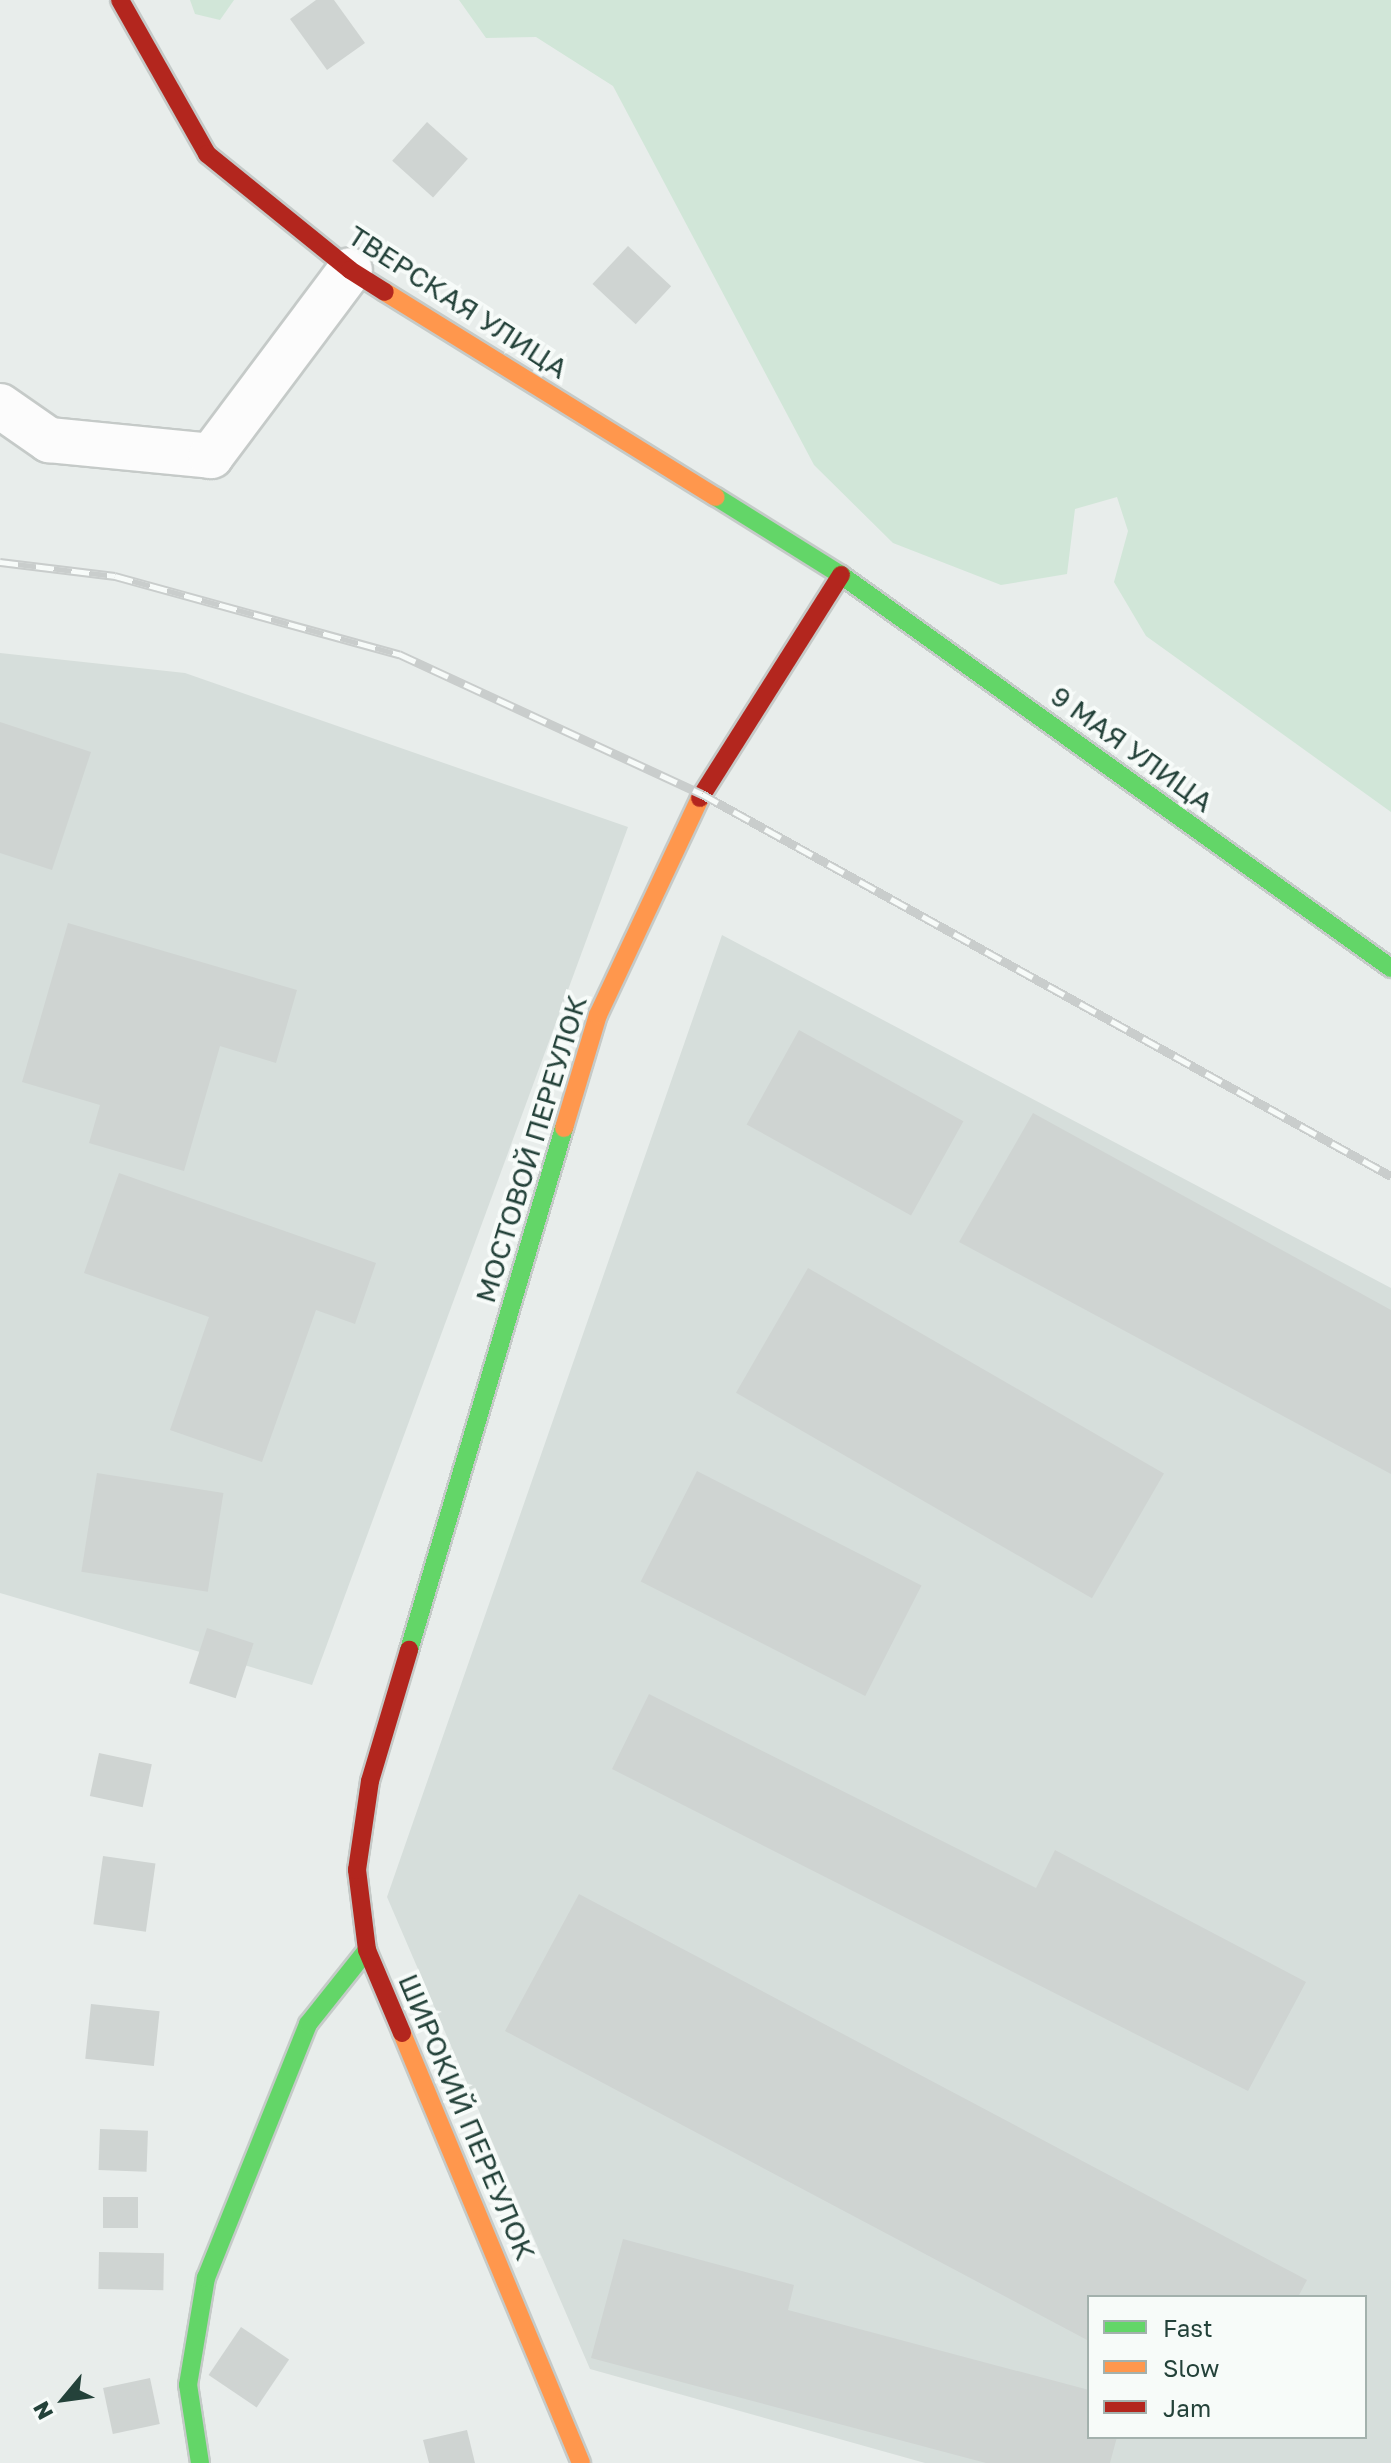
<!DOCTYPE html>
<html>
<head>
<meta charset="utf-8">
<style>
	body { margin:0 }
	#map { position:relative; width:1391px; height:2463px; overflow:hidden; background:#e8edeb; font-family:"Golos Text",sans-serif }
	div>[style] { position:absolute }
	.built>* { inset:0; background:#d6dedb }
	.green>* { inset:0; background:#d1e6d8 }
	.building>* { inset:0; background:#cfd4d2; transform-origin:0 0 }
	.roads { filter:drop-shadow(2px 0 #c5cac8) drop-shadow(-2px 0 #c5cac8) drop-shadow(0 2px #c5cac8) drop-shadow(0 -2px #c5cac8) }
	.street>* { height:44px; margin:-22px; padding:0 22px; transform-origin:22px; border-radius:22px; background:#fcfcfc }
	.fast>* { height:18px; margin:-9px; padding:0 9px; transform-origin:9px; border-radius:9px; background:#63d668 }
	.slow>* { height:18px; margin:-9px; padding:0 9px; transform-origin:9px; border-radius:9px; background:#ff974d }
	.jam>* { height:18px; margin:-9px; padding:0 9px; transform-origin:9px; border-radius:9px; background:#b3261e }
	.rail>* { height:9px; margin-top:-4.5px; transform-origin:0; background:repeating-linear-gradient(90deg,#f7fbf9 0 18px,#c9cdcc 0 36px); box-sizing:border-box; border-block:2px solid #c9cdcc }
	span { translate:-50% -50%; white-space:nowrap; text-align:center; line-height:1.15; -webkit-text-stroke:8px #f7fbf9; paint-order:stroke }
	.street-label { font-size:28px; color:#24423a }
	.legend { position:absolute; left:1087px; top:2295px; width:280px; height:144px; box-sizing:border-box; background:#f7fbf9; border:2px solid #a3b1ad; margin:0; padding:10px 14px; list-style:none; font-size:24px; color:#24423a }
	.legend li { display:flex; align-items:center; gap:16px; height:40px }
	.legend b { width:40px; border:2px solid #a3b1ad }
	.north { position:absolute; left:24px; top:2359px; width:80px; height:80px; -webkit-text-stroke:6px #f7fbf9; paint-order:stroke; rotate:241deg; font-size:22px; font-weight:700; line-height:32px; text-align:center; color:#24423a }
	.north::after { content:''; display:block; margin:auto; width:28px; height:36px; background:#24423a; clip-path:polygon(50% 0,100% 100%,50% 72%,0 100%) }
</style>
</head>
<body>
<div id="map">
	<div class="built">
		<i style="clip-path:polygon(0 653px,185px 673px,628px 827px,312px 1685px,0 1593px)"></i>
		<i style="clip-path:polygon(evenodd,722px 935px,1391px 1288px,1391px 2463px,925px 2463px,590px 2369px,387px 1897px,722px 935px,1089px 2297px,1365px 2297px,1365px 2437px,1089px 2437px,1089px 2297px)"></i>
	</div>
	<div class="green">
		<i style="clip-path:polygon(190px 0,234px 0,220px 20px,195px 14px)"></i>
		<i style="clip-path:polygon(459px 0,1391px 0,1391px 812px,1146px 636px,1114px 582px,1128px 531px,1117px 497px,1075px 509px,1067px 574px,1001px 585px,893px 543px,814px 465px,613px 86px,536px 37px,486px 38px)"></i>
	</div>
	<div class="building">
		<i style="clip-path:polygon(316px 0,334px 0,365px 43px,327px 70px,290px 19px)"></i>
		<i style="left:427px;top:122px;width:55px;height:52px;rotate:42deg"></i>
		<i style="left:628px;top:246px;width:59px;height:52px;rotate:43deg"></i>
		<i style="clip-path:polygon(0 722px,91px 752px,52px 870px,0 853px)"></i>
		<i style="clip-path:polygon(68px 923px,297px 990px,276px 1063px,220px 1046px,184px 1171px,89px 1143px,100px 1105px,22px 1082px)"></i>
		<i style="left:799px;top:1030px;width:188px;height:108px;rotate:29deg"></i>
		<i style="clip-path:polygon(1033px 1113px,1391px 1310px,1391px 1474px,959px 1242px)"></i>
		<i style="clip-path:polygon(119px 1173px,376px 1263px,355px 1324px,316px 1310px,262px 1462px,170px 1430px,209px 1317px,84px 1273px)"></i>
		<i style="left:808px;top:1268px;width:411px;height:144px;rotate:30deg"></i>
		<i style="left:697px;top:1471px;width:252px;height:124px;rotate:27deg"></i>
		<i style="left:97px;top:1473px;width:128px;height:100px;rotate:9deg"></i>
		<i style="left:207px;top:1628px;width:49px;height:58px;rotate:18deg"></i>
		<i style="clip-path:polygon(649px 1694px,1036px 1888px,1055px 1850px,1306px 1982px,1248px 2091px,612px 1769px)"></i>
		<i style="left:99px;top:1753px;width:54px;height:44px;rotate:12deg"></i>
		<i style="left:103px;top:1856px;width:53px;height:69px;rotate:8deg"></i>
		<i style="clip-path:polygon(579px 1894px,1307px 2280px,1298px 2297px,1089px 2297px,1089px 2341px,505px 2031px)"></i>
		<i style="left:91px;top:2004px;width:69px;height:55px;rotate:6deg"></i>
		<i style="left:100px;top:2129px;width:48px;height:41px;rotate:2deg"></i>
		<i style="left:103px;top:2197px;width:35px;height:31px"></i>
		<i style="clip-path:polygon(623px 2239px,794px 2285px,788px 2310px,1089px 2390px,1089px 2437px,1117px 2437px,1110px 2463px,986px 2463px,591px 2358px)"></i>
		<i style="left:99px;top:2252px;width:65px;height:37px;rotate:1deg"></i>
		<i style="left:241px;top:2327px;width:58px;height:58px;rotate:34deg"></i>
		<i style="left:150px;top:2378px;width:47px;height:48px;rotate:78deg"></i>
		<i style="clip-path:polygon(467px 2430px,475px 2463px,429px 2463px,423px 2440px)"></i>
	</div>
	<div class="roads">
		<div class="street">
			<i style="left:0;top:406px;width:60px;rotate:34.8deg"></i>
			<i style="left:49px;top:440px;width:163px;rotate:5.6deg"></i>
			<i style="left:211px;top:456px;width:232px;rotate:-53.2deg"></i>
		</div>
		<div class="fast">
			<i style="left:716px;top:497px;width:147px;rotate:32deg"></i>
			<i style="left:841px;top:575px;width:676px;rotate:35.55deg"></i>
			<i style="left:409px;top:1650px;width:545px;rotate:-73.46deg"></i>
			<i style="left:200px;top:2463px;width:79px;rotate:-98.7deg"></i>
			<i style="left:188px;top:2385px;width:109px;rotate:-80.5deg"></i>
			<i style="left:206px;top:2278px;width:274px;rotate:-68.1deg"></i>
			<i style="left:308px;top:2024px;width:95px;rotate:-51.4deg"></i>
		</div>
		<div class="slow">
			<i style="left:385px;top:292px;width:389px;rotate:31.8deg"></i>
			<i style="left:564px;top:1128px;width:118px;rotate:-73.3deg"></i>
			<i style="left:598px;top:1015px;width:240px;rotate:-64.8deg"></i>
			<i style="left:402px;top:2033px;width:466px;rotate:67.4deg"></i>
		</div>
		<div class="jam">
			<i style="left:120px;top:0;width:177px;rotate:60.5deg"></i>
			<i style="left:207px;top:154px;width:184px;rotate:39deg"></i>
			<i style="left:350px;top:270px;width:41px;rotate:32.2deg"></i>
			<i style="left:700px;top:798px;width:264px;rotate:-57.7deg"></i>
			<i style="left:402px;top:2033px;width:90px;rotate:-112.9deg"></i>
			<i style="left:367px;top:1950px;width:81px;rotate:-97.1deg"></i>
			<i style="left:357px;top:1870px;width:90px;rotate:-81.7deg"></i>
			<i style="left:370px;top:1781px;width:137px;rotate:-73.4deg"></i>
		</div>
	</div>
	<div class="rail">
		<i style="left:0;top:562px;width:116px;rotate:6.9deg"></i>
		<i style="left:115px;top:576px;width:295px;rotate:15.4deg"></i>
		<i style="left:399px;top:654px;width:334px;rotate:24.8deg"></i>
		<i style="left:702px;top:794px;width:788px;rotate:29.01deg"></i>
	</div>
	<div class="street-label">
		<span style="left:458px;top:302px;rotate:33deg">ТВЕРСКАЯ УЛИЦА</span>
		<span style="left:1132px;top:749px;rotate:36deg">9 МАЯ УЛИЦА</span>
		<span style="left:531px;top:1149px;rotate:-73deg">МОСТОВОЙ ПЕРЕУЛОК</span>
		<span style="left:467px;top:2117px;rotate:67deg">ШИРОКИЙ ПЕРЕУЛОК</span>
	</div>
	<ul class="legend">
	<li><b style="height:10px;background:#63d668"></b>Fast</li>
	<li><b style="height:10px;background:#ff974d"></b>Slow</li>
	<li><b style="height:10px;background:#b3261e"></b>Jam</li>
	</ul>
	<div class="north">N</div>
</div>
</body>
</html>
